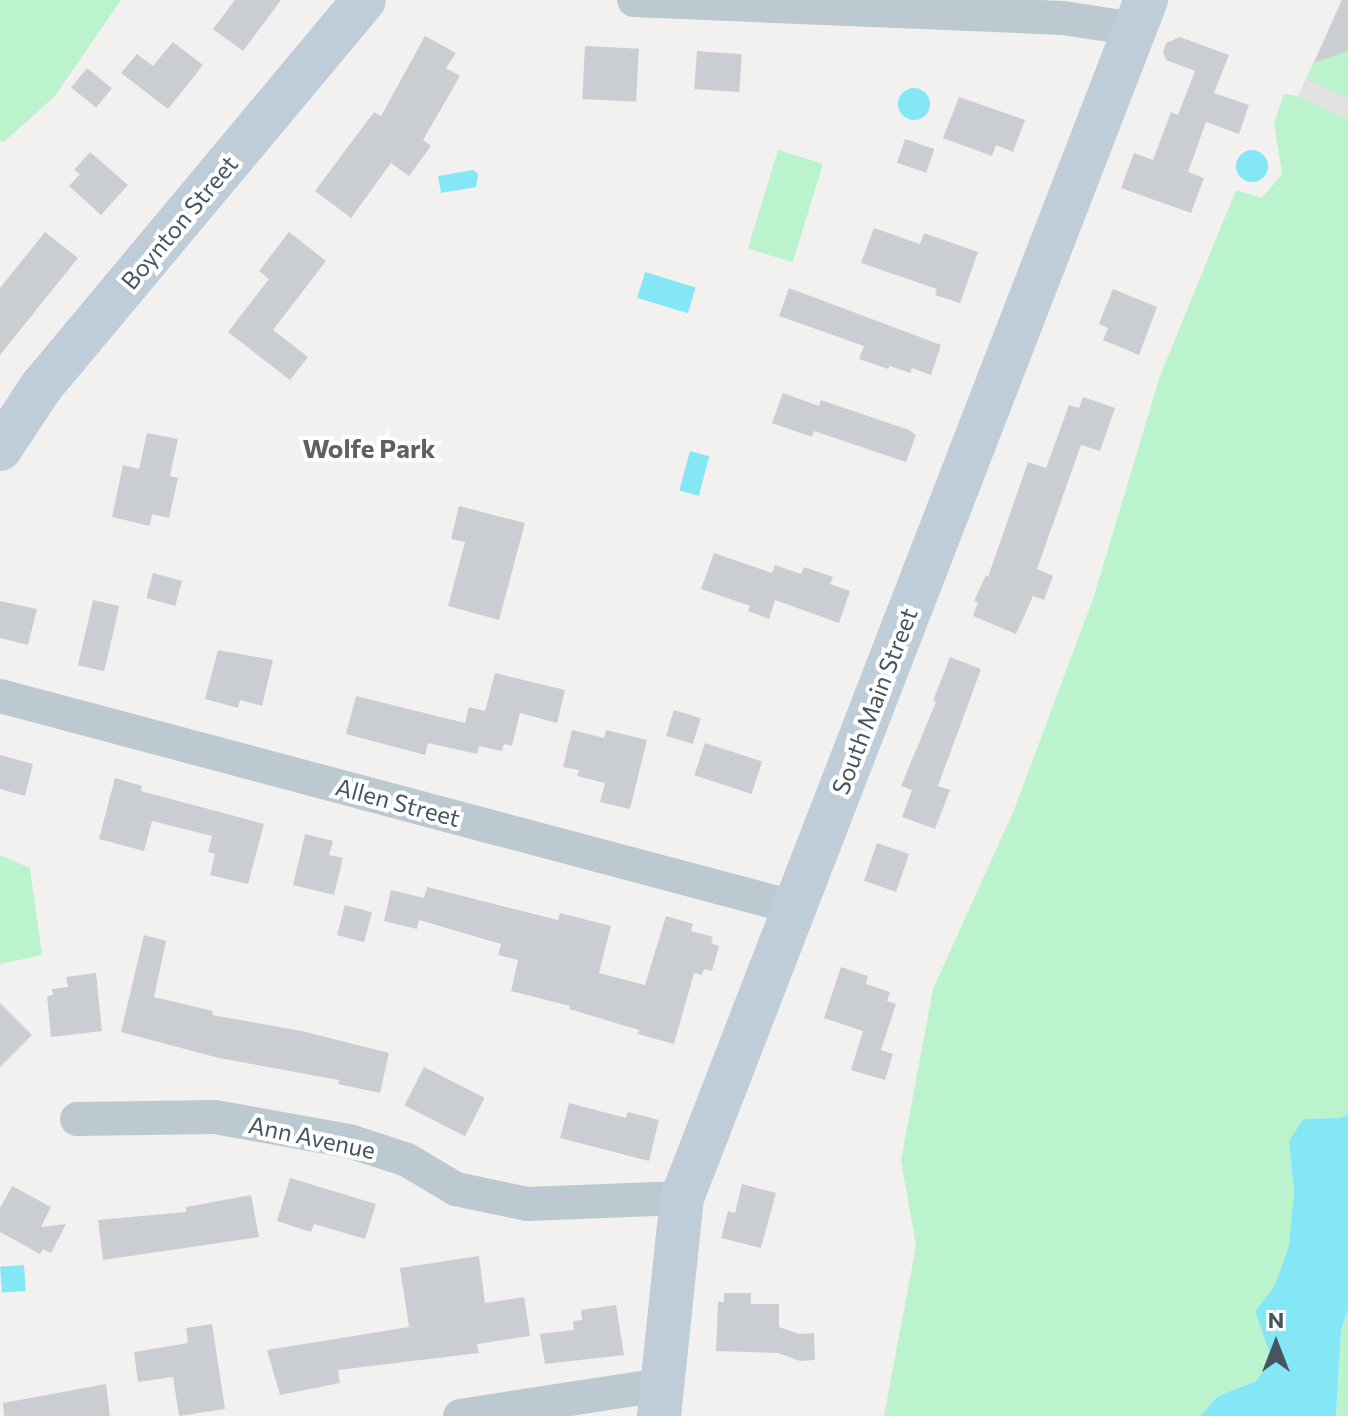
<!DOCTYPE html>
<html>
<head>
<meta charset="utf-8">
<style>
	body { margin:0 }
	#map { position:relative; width:1348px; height:1416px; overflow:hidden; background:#f3f0f0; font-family:Commissioner,sans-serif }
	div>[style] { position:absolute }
	.education>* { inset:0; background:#e4e1e2 }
	.green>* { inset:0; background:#bbf4cc; transform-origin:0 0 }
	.water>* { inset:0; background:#84e7f5; transform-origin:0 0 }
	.round { border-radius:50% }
	.building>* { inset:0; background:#caced3; transform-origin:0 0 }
	.street>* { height:34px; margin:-17px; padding:0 17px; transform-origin:17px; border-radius:17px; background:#bcc9d1 }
	.secondary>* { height:44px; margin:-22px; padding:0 22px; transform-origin:22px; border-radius:22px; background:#bfcdd9 }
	span { translate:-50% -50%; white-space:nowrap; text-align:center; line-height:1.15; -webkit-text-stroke:8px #fff; paint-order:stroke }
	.street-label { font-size:24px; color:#465660 }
	.neighbourhood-label { font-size:26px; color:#5c6166; font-weight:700 }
	.north { position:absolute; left:1236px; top:1304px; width:80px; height:80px; -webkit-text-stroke:6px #fff; paint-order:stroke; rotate:0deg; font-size:22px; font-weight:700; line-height:32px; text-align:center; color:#465660 }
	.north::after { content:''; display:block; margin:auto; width:28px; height:36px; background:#465660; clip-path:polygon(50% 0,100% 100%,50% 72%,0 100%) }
</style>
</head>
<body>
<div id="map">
	<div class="education">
		<i style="clip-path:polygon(1342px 0,1348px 0,1348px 119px,1298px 96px)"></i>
	</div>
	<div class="green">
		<i style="clip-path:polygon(0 0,121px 0,55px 96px,4px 142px,0 140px)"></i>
		<i style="clip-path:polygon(1348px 51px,1348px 99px,1306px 79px,1314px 63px)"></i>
		<i style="clip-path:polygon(1284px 94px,1298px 96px,1348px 119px,1348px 1114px,1340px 1118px,1303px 1119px,1289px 1141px,1294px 1191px,1289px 1246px,1274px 1287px,1255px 1311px,1273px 1359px,1256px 1381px,1218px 1396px,1200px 1416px,884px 1416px,916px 1246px,901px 1160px,933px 989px,1014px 810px,1094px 596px,1160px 376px,1236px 190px,1262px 198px,1282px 174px,1274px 123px)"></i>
		<i style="left:778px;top:150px;width:47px;height:103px;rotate:17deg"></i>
		<i style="clip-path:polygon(0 855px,30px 868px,42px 955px,0 964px)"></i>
		<i style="clip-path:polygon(1348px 1310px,1348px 1416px,1336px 1416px,1341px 1330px)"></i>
	</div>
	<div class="water">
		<i class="round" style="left:898px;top:88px;width:32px;height:32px"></i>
		<i class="round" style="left:1236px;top:150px;width:32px;height:32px"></i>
		<i style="clip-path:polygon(473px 170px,478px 174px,476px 187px,441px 193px,438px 176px)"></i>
		<i style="left:645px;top:272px;width:53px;height:27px;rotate:17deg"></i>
		<i style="left:690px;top:451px;width:20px;height:41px;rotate:15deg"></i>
		<i style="clip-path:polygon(1348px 1114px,1348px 1310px,1341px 1330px,1336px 1416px,1200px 1416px,1218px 1396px,1256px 1381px,1272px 1359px,1255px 1311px,1274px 1287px,1289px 1246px,1294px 1191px,1289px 1141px,1303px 1119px,1340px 1118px)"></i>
		<i style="left:24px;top:1265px;width:26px;height:24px;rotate:86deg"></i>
	</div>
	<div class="building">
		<i style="clip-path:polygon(235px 0,281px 0,243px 51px,213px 29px)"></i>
		<i style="clip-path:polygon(1342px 0,1348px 0,1348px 51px,1314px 63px)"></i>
		<i style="clip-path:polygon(425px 36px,456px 53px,446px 68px,460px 76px,423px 140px,431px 146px,409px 176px,391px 163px,351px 218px,315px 191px,374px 112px,381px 116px)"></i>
		<i style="clip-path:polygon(1180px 37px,1229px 55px,1214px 93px,1249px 105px,1239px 134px,1206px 122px,1188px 172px,1204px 178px,1191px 213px,1121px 188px,1134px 153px,1153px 160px,1171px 112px,1178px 115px,1195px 71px,1166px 60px,1163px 52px,1166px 43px)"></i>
		<i style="clip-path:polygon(173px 42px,203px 65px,168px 109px,121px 73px,137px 54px,153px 66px)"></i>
		<i style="left:585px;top:46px;width:54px;height:53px;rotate:3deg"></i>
		<i style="left:697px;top:51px;width:45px;height:38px;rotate:4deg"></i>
		<i style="left:87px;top:68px;width:32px;height:25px;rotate:39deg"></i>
		<i style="clip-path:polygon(959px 97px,1025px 120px,1013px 152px,996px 145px,992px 156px,943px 138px)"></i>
		<i style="left:905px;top:139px;width:31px;height:25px;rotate:19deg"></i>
		<i style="clip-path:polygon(90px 152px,128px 185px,101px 215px,69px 186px,80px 174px,74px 170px)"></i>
		<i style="clip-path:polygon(874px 228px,920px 244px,924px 233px,978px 252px,960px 303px,935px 295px,937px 289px,861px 263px)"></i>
		<i style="clip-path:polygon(45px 232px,78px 258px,0 355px,0 288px)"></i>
		<i style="clip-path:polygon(289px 232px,326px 261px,273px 330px,308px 357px,290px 380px,228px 332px,269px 279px,259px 271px)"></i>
		<i style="clip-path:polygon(789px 288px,941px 345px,931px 375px,912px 368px,910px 373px,890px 366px,888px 369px,859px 359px,864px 346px,779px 316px)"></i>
		<i style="clip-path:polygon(1113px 289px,1157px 307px,1139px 355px,1103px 340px,1108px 328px,1099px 324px)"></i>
		<i style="clip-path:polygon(783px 393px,819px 406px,821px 400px,909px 430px,916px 435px,906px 462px,814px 431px,812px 437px,772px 423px)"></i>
		<i style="clip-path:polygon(1083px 397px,1115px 408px,1100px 451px,1081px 445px,1037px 569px,1053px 576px,1044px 600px,1033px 596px,1016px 634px,973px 616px,978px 602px,974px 601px,986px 575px,988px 577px,1028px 462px,1046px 468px,1069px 405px,1079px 408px)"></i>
		<i style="clip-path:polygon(147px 433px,178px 439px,170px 476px,178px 478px,169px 518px,152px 514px,150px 526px,112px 517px,123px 465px,139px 469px)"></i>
		<i style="clip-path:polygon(459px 506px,525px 523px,499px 620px,448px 606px,465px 542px,451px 539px)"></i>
		<i style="clip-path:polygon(714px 553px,772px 573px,775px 565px,801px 574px,804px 567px,833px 577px,830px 584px,850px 591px,839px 623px,775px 600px,769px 619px,748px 611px,750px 606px,701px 589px)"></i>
		<i style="left:153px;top:573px;width:30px;height:26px;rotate:15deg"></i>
		<i style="left:93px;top:600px;width:27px;height:67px;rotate:13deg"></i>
		<i style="clip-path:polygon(0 601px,37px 609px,28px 645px,0 638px)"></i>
		<i style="clip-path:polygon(218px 650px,273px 660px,262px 706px,240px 700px,238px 708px,205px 699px)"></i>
		<i style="clip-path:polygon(950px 657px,981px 669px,938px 786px,950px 790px,935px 829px,902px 817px,912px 790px,901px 786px,936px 702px,933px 701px)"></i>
		<i style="clip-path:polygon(495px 673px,565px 690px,557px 723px,520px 713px,512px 746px,504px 744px,502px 751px,479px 746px,477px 754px,428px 743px,425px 755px,346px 734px,356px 696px,465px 723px,469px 707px,485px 711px)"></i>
		<i style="left:674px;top:710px;width:28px;height:27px;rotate:17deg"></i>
		<i style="clip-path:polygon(572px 730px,604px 738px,606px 730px,647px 740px,630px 809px,600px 802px,605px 783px,577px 776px,579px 770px,563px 767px)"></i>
		<i style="left:705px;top:743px;width:60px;height:34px;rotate:18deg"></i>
		<i style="clip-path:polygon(0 755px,33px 764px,25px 796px,0 789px)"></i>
		<i style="clip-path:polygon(115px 778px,142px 786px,141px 791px,264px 824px,248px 884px,210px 875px,215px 854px,208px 852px,212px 836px,152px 821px,144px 851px,99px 839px)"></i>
		<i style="clip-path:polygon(305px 834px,333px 841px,329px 855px,343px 858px,334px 895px,293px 885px)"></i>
		<i style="left:877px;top:843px;width:34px;height:40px;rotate:19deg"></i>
		<i style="clip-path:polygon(427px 887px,558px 920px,560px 913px,611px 926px,599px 973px,645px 985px,666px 916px,693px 924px,691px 931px,713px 937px,711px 943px,719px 946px,712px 971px,704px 969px,702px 975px,694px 973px,674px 1044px,638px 1034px,639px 1030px,569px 1009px,570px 1006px,511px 991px,518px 960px,498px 955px,501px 944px,419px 920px,417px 929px,384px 921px,391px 890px,424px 898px)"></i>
		<i style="left:345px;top:905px;width:28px;height:31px;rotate:15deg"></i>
		<i style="clip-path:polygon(144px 935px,166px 941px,154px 997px,213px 1011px,212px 1015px,302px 1031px,389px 1053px,380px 1093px,338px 1084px,339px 1080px,219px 1058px,121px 1032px)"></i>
		<i style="clip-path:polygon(841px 967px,868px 976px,866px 984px,890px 992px,887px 1001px,896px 1004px,881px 1050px,893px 1054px,885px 1080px,851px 1070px,863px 1031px,824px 1018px)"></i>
		<i style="clip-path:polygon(96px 973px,102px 1031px,51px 1037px,47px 996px,53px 995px,52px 989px,68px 987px,66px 977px)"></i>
		<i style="clip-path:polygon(0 1003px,32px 1035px,0 1067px)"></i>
		<i style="left:424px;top:1067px;width:68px;height:43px;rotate:27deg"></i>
		<i style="clip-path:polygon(569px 1103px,626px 1118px,628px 1112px,659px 1120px,649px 1161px,560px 1138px)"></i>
		<i style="clip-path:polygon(290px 1178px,376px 1204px,365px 1239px,314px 1224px,311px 1232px,277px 1221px)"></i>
		<i style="clip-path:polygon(742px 1184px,776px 1193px,761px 1248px,721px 1238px,728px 1211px,735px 1213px)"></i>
		<i style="clip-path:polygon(12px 1186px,51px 1207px,41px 1227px,66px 1224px,51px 1253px,43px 1249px,40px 1254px,0 1232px,0 1208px)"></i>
		<i style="clip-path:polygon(251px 1195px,259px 1237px,103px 1260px,98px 1220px,186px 1212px,186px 1207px)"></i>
		<i style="clip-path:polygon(479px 1256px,485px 1303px,524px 1297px,530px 1336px,477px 1344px,479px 1353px,338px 1370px,340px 1383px,280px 1395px,267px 1350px,409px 1327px,400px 1268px)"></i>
		<i style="clip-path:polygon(724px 1293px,751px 1293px,751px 1304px,779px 1304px,779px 1327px,799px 1334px,814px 1333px,815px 1360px,800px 1361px,778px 1353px,716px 1351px,718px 1302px,724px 1302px)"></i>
		<i style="clip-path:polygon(616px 1305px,624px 1355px,545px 1364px,540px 1334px,574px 1330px,573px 1321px,582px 1320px,581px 1310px)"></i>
		<i style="clip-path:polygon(212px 1324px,225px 1409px,179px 1416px,173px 1377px,138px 1382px,134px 1352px,188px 1343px,186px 1328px)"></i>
		<i style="clip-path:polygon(106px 1384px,110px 1416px,4px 1416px,3px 1403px)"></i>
	</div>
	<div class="street">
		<i style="left:634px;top:0;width:429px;rotate:2.4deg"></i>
		<i style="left:1063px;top:18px;width:73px;rotate:8.7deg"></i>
		<i style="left:0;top:696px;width:824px;rotate:14.91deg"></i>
		<i style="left:77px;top:1119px;width:138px;rotate:-0.8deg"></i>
		<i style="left:215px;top:1117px;width:136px;rotate:10.2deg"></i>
		<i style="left:349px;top:1141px;width:61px;rotate:18.1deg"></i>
		<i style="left:407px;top:1160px;width:57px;rotate:30.6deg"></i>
		<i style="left:456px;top:1189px;width:73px;rotate:11.9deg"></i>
		<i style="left:527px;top:1204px;width:155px;rotate:-2.2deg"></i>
		<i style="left:460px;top:1416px;width:203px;rotate:-8.8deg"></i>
	</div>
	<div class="secondary">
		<i style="left:0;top:449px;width:74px;rotate:-56.5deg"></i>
		<i style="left:41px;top:387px;width:504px;rotate:-50.15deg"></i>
		<i style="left:659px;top:1416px;width:219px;rotate:-84deg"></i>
		<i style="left:682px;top:1198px;width:1285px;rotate:-68.83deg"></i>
	</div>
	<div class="street-label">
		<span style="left:179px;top:222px;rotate:-50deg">Boynton Street</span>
		<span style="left:874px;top:701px;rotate:-69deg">South Main Street</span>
		<span style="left:398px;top:802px;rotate:15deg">Allen Street</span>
		<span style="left:312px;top:1137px;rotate:12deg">Ann Avenue</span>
	</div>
	<div class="neighbourhood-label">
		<span style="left:369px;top:448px">Wolfe Park</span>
	</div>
	<div class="north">N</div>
</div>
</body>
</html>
